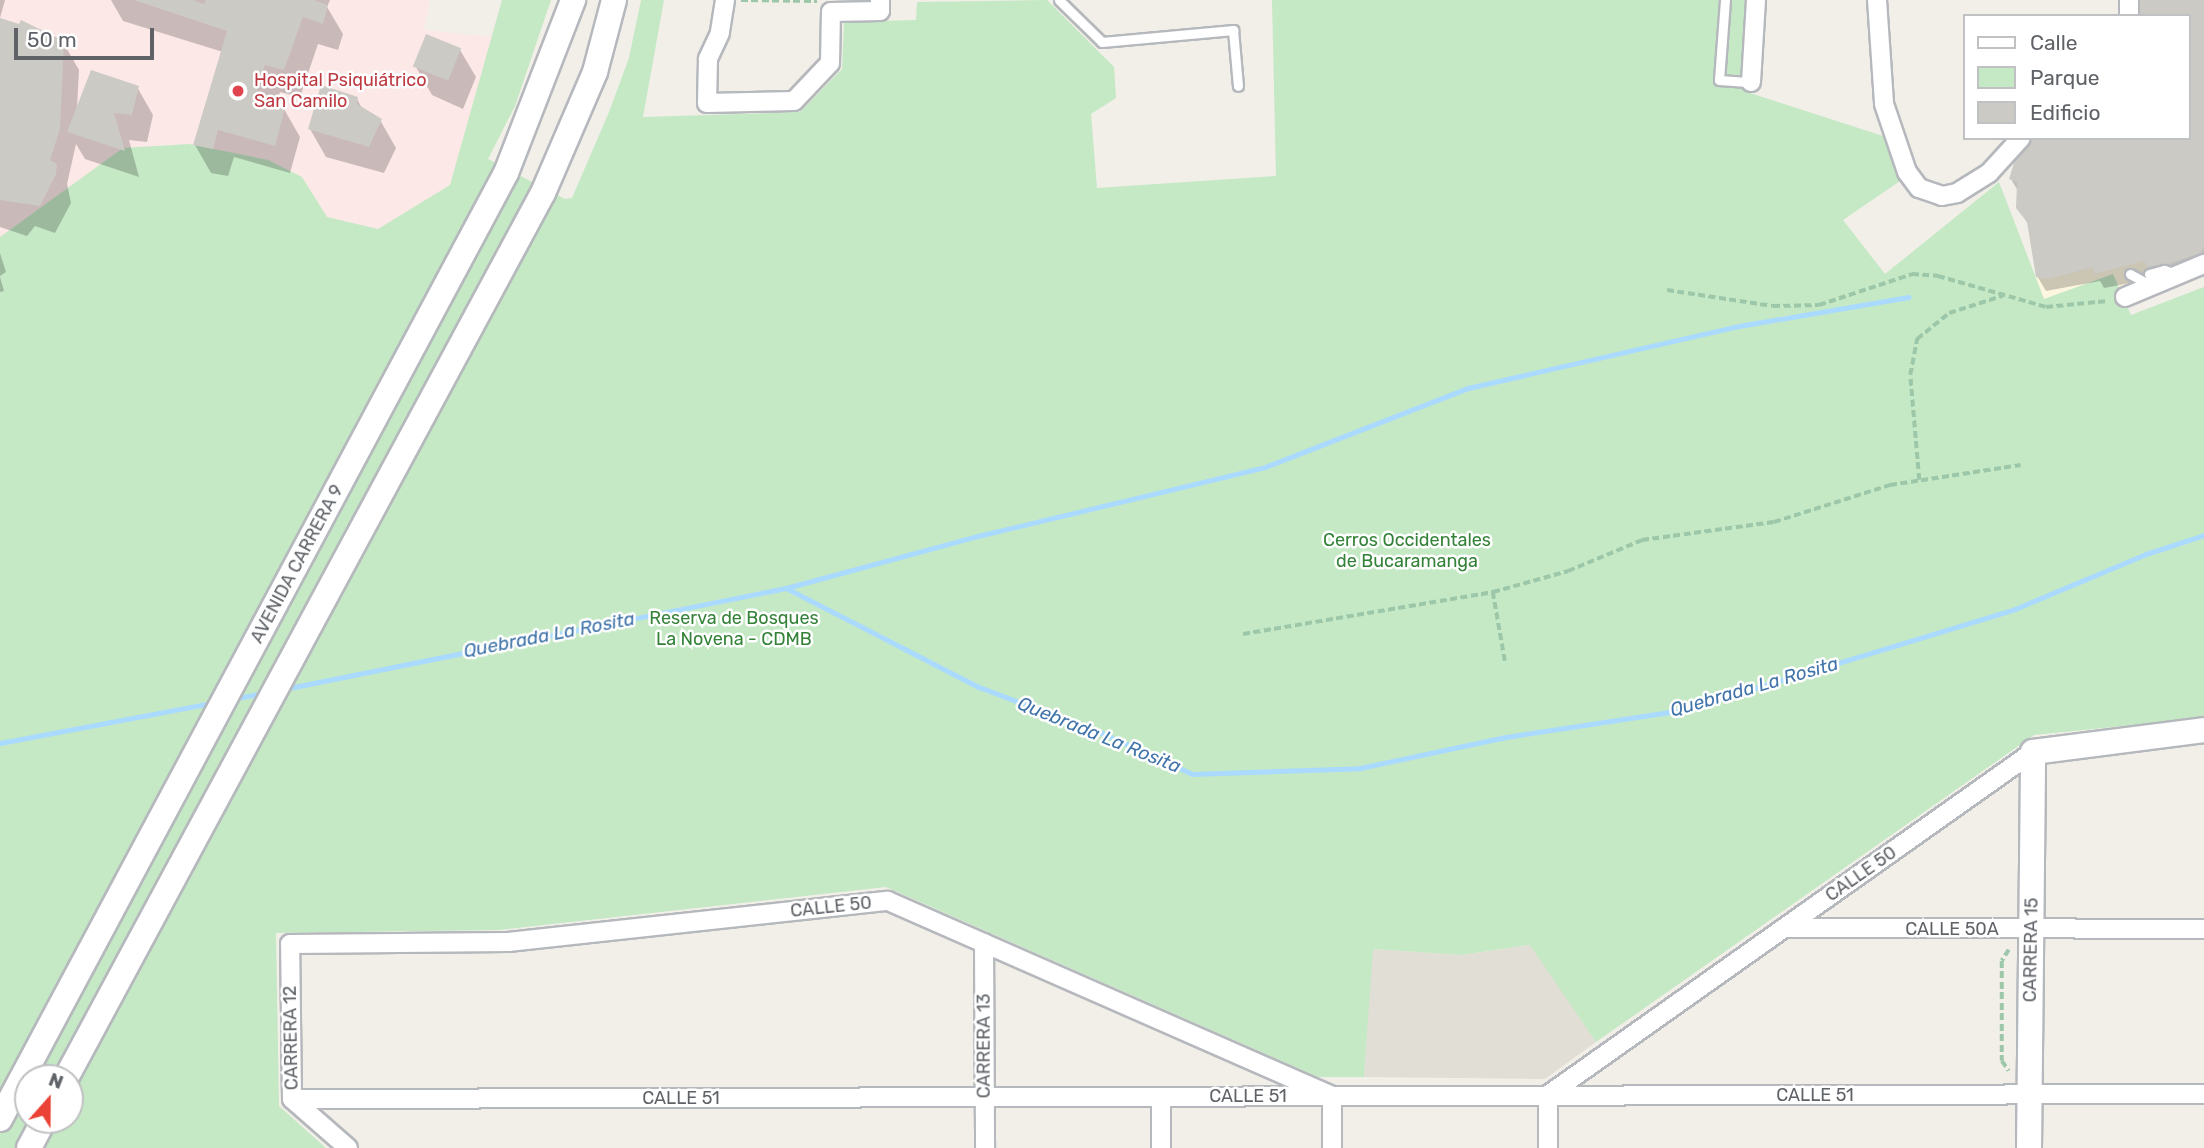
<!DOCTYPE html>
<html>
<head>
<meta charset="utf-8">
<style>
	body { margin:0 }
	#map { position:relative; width:2204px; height:1148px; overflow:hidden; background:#f1efe8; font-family:Rubik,sans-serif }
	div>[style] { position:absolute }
	.commercial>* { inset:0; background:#fef7e0 }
	.education>* { inset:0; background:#e1ded6 }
	.medical>* { inset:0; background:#fce8e6 }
	.green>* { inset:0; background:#c5e8c5 }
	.shadow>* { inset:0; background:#0003 }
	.stream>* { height:5px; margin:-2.5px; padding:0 2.5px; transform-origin:2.5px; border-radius:2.5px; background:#aadaff }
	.building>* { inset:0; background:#cccac5; transform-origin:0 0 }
	.path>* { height:3.5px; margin-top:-1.75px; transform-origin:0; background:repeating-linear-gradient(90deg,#9cc7a9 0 7px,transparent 0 10.5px) }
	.roads { filter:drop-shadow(2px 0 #b5b8bc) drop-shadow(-2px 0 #b5b8bc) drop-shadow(0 2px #b5b8bc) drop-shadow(0 -2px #b5b8bc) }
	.lane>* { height:9px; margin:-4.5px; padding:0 4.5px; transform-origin:4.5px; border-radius:4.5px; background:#fff }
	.street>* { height:18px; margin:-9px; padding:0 9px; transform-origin:9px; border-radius:9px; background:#fff }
	.secondary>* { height:24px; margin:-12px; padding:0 12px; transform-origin:12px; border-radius:12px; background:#fff }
	.dots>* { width:19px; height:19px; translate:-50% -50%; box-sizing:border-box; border:4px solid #fff; border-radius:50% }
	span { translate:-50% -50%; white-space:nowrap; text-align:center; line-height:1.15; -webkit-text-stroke:5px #fff; paint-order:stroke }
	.health-label { font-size:18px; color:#be3a42 }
	.left { translate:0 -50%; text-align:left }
	.park-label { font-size:18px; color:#348238 }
	.street-label { font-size:18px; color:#5f6368 }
	.water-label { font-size:19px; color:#4174aa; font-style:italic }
	.legend { position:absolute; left:1963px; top:14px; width:228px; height:126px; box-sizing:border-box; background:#fff; border:2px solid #bfc1c3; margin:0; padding:9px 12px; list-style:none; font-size:21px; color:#5f6368 }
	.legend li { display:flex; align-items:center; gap:14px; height:35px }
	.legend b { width:35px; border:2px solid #bfc1c3 }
	.north { position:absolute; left:14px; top:1064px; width:70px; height:70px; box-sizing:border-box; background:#fff; border:2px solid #bfc1c3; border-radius:50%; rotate:21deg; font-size:19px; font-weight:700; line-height:28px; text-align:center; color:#5f6368 }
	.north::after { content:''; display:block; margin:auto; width:24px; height:32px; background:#ea4335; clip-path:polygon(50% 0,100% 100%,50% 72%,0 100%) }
	.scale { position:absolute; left:14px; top:28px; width:140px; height:32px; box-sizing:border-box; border:4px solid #5f6368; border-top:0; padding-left:9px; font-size:21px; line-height:24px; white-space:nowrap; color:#5f6368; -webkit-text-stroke:5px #fff; paint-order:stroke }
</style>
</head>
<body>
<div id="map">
	<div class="commercial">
		<i style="clip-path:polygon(2144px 261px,2148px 269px,2157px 267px,2163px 275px,2122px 293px,2113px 274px,2044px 299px,2036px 277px,2048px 279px,2093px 267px,2094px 274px)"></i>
	</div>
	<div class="education">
		<i style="clip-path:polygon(1531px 945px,1596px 1042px,1545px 1079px,1364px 1077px,1372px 949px,1461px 955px)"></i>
	</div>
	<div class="medical">
		<i style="clip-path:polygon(0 0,430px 0,424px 30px,492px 37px,450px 185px,378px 229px,327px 217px,302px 177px,268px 160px,189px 144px,123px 148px,0 237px)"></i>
	</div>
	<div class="green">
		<i style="clip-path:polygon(evenodd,502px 0,551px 0,515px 106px,488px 159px,565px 199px,572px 198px,609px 112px,629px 58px,641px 0,664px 0,643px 117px,800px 112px,842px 69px,844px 22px,916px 20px,917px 2px,1047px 0,1114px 67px,1116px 98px,1091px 114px,1097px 188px,1276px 176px,1272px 0,1749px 0,1744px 91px,1883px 136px,1903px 179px,1843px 220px,1885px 274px,1999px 182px,2044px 299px,2113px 274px,2131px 315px,2204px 287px,2204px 718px,2034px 735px,1596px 1042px,1530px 945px,1461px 955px,1373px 949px,1364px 1077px,1318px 1077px,886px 887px,499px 930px,276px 933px,279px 1106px,326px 1148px,0 1148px,0 237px,123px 148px,189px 144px,268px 160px,302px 177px,327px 217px,378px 229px,450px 185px,502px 0,28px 1078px,70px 1078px,70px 1120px,28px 1120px,28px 1078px)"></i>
	</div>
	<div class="shadow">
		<i style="clip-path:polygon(0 0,5px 0,0 18px)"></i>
		<i style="clip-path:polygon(111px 0,330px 0,327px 7px,343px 34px,338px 50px,318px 44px,300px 97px,280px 92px,276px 107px,284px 109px,300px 137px,290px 173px,234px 157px,228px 176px,211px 173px,195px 145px,223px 52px,123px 21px)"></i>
		<i style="clip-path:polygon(2141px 0,2204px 0,2204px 269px,2104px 288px,2100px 281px,2046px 291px,2037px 276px,2030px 227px,2018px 208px,2018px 191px,2011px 179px,2188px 138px,2188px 16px)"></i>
		<i style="clip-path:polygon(0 20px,63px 42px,79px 70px,77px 108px,137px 87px,153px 115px,147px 142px,129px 140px,139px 177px,85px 159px,76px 144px,67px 184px,71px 203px,55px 233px,35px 226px,27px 236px,0 227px)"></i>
		<i style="clip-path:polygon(460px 50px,476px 77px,463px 109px,432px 95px,416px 67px)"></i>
		<i style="clip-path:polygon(357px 99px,363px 110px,380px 120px,396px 148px,384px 173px,326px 157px,310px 129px)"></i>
		<i style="clip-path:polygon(0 253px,6px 272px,0 276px)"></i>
		<i style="clip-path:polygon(0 277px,4px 291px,0 292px)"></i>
	</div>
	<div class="stream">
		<i style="left:786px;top:588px;width:199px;rotate:-15.2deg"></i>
		<i style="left:978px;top:536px;width:295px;rotate:-13.5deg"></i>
		<i style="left:1265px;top:467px;width:218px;rotate:-21.3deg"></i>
		<i style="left:1468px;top:388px;width:278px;rotate:-12.9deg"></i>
		<i style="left:1739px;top:326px;width:172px;rotate:-9.7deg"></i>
		<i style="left:284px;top:689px;width:512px;rotate:-11.38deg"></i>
		<i style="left:786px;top:588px;width:217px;rotate:27.2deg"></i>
		<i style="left:979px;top:687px;width:134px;rotate:20.6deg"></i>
		<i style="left:1104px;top:734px;width:97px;rotate:24.4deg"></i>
		<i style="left:1192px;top:774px;width:168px;rotate:-2deg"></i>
		<i style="left:1360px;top:768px;width:149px;rotate:-12deg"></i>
		<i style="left:1506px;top:737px;width:179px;rotate:-8.7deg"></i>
		<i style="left:1683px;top:710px;width:347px;rotate:-16.9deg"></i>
		<i style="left:2015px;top:609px;width:142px;rotate:-22.8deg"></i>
		<i style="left:2146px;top:554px;width:61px;rotate:-18.1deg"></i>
		<i style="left:232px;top:699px;width:33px;rotate:-11deg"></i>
		<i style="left:0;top:743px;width:216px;rotate:-10.7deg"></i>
	</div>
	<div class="building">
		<i style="clip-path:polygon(134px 0,192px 0,204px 4px,206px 0,314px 0,328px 5px,323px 24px,303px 17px,284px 70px,265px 65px,255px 98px,285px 108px,275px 146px,218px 130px,213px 149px,193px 145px,227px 31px)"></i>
		<i style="clip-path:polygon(2140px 0,2204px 0,2204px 246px,2201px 253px,2168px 264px,2147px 267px,2144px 261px,2094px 274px,2093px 267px,2048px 279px,2036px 277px,2027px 222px,2016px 208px,2017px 182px,2009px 179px,2014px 163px,2032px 138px,2188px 138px,2188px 16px,2140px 16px)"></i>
		<i style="clip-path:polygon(0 18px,19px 24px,21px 20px,64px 41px,60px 129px,50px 160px,57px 164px,56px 174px,40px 206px,0 200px)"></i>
		<i style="left:426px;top:34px;width:38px;height:35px;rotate:22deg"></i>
		<i style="clip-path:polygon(91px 70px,139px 86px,132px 115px,114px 113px,125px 151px,67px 132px)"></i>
		<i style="clip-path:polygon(321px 85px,358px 97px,357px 104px,382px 119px,369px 147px,308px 129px)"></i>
	</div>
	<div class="path">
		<i style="left:741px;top:0;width:76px;rotate:0.8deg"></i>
		<i style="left:1667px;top:290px;width:107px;rotate:8.6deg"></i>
		<i style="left:1773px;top:306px;width:46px;rotate:-1.2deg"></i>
		<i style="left:1819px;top:305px;width:98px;rotate:-18.4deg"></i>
		<i style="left:1912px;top:274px;width:26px;rotate:4deg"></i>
		<i style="left:1938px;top:276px;width:112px;rotate:16deg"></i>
		<i style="left:2046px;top:307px;width:62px;rotate:-5.5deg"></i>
		<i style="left:1919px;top:480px;width:105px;rotate:-94.9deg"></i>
		<i style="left:1910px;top:375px;width:37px;rotate:-79deg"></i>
		<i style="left:1917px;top:339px;width:41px;rotate:-39.1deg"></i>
		<i style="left:1949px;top:313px;width:56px;rotate:-17.8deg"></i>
		<i style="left:1493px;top:592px;width:70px;rotate:80.1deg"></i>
		<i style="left:1243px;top:634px;width:254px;rotate:-9.5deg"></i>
		<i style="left:1493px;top:592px;width:78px;rotate:-15.6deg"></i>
		<i style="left:1568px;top:571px;width:80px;rotate:-22.7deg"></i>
		<i style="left:1642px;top:540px;width:133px;rotate:-7.8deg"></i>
		<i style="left:1774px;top:522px;width:122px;rotate:-17.7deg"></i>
		<i style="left:1890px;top:485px;width:132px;rotate:-8.7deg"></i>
		<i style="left:2009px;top:950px;width:13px;rotate:122deg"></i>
		<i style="left:2002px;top:961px;width:100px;rotate:90deg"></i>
		<i style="left:2002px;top:1061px;width:12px;rotate:55deg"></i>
	</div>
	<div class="roads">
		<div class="lane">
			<i style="left:1059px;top:0;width:60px;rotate:44.3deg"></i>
			<i style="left:1102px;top:42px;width:132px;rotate:-5.2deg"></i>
			<i style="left:1233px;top:30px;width:56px;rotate:84.9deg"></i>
			<i style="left:1725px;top:0;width:80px;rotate:94.3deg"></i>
			<i style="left:1719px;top:80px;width:32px;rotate:4deg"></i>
			<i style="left:2130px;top:274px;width:23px;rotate:29deg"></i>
			<i style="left:2149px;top:274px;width:16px;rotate:-15deg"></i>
			<i style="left:2164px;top:270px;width:14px;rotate:17deg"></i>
		</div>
		<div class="street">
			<i style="left:725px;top:0;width:33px;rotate:99deg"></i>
			<i style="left:720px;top:33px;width:29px;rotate:115deg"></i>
			<i style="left:708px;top:59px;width:44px;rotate:91.3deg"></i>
			<i style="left:707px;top:103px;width:87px;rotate:-1.3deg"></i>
			<i style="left:794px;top:101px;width:52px;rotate:-46.5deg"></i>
			<i style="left:830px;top:63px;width:51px;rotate:-88.9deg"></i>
			<i style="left:831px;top:12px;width:49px;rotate:-1.2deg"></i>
			<i style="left:880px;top:11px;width:11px;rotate:-90deg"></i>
			<i style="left:1877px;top:0;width:104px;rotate:86.1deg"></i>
			<i style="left:1884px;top:104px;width:72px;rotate:71.3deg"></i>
			<i style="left:1907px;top:172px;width:20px;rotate:53deg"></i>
			<i style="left:1919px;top:188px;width:24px;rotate:19deg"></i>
			<i style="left:1942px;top:196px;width:15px;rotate:-11deg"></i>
			<i style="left:1957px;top:193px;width:38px;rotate:-32deg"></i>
			<i style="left:1989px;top:173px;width:47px;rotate:-47.6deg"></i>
			<i style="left:2129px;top:0;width:16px;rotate:90deg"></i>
			<i style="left:1751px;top:82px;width:82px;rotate:-86.5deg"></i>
			<i style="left:2125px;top:297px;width:86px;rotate:-22.7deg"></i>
			<i style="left:1784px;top:928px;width:420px;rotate:0.1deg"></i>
			<i style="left:984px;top:943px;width:205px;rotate:89.7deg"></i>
			<i style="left:1161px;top:1097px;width:51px;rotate:90deg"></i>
			<i style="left:292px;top:1099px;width:1912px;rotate:-0.15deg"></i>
			<i style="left:348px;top:1148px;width:74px;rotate:-138.8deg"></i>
			<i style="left:292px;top:1099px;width:155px;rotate:-90.7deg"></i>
			<i style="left:290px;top:944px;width:218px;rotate:-0.5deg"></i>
			<i style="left:508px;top:942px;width:382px;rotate:-6.2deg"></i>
			<i style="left:888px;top:901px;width:485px;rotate:23.7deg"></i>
			<i style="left:1332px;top:1096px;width:52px;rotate:90deg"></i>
			<i style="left:1548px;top:1148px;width:53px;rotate:-90deg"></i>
			<i style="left:1548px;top:1095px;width:594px;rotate:-35.27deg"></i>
		</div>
		<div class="secondary">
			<i style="left:66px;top:1078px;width:1005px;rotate:-61.68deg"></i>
			<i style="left:543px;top:193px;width:132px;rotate:-66.7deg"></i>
			<i style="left:595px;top:72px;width:74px;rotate:-75.2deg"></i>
			<i style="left:0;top:1119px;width:1073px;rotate:-61.86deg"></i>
			<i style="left:506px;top:173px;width:186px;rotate:-68.8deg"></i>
			<i style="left:29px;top:1148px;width:32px;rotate:-62deg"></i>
			<i style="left:2029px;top:1148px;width:396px;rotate:-89.4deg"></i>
			<i style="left:2033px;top:752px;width:172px;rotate:-7.3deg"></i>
		</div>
	</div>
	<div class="dots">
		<i style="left:238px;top:91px;background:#e0444e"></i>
	</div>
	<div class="health-label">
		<span class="left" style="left:254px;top:91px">Hospital Psiquiátrico<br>San Camilo</span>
	</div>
	<div class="park-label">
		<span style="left:1407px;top:551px">Cerros Occidentales<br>de Bucaramanga</span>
		<span style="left:734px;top:629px">Reserva de Bosques<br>La Novena - CDMB</span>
	</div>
	<div class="street-label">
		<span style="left:297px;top:564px;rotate:-62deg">AVENIDA CARRERA 9</span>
		<span style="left:1861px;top:874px;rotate:-35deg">CALLE 50</span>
		<span style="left:831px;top:907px;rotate:-6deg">CALLE 50</span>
		<span style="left:1952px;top:929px">CALLE 50A</span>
		<span style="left:2031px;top:950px;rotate:-89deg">CARRERA 15</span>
		<span style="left:291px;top:1038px;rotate:-91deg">CARRERA 12</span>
		<span style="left:984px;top:1046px;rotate:-90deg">CARRERA 13</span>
		<span style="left:1815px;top:1095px">CALLE 51</span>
		<span style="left:1248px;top:1096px">CALLE 51</span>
		<span style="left:681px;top:1098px">CALLE 51</span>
	</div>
	<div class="water-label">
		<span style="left:549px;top:635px;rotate:-11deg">Quebrada La Rosita</span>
		<span style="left:1754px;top:687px;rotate:-16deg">Quebrada La Rosita</span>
		<span style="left:1099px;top:735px;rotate:22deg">Quebrada La Rosita</span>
	</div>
	<ul class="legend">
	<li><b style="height:9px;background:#fff"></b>Calle</li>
	<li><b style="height:19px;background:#c5e8c5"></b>Parque</li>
	<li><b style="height:19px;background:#cccac5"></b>Edificio</li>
	</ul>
	<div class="north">N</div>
	<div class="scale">50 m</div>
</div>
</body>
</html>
